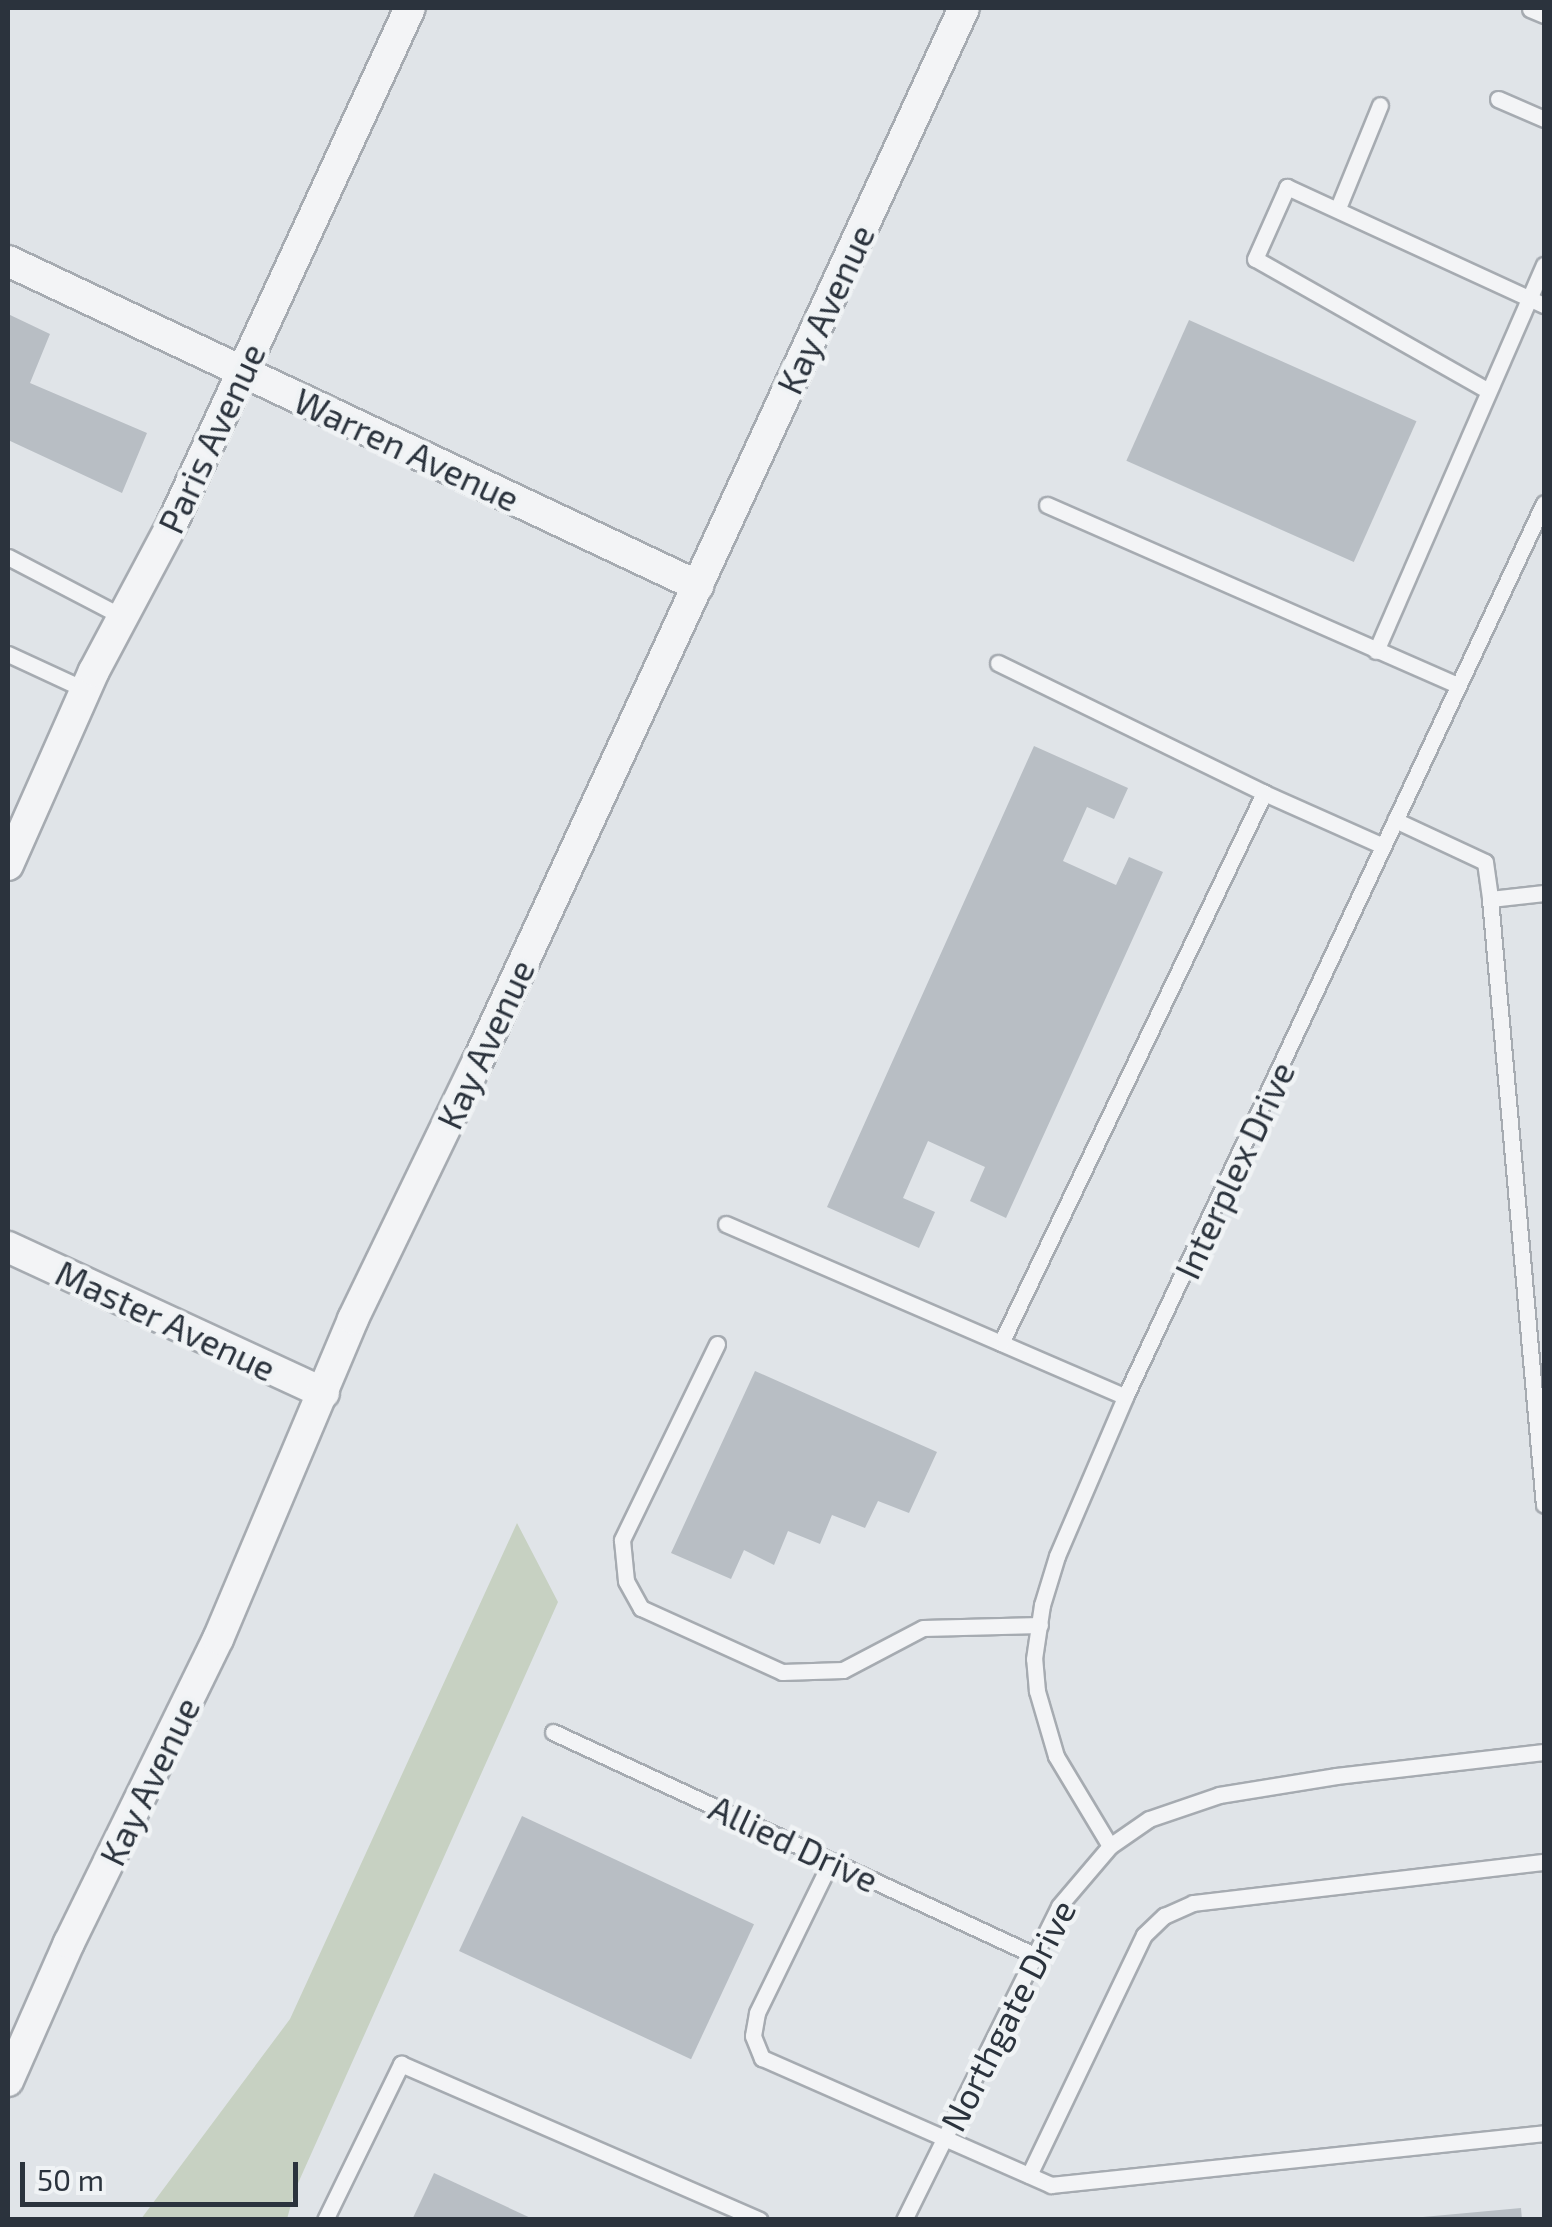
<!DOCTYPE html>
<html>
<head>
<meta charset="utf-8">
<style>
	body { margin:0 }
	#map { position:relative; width:1552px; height:2227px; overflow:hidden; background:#e0e4e8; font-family:"Exo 2",sans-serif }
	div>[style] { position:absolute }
	.green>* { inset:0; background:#c7d1c2 }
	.building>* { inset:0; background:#b8bec4; transform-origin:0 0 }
	.roads { filter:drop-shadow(2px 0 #a6abb1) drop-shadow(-2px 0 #a6abb1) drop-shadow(0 2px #a6abb1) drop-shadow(0 -2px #a6abb1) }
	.lane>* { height:15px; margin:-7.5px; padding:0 7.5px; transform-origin:7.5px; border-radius:7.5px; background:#f3f4f6 }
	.street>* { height:30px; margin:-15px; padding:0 15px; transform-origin:15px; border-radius:15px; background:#f3f4f6 }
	span { translate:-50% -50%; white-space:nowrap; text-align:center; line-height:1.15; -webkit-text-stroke:9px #f0f3f5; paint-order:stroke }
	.street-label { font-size:35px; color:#2b333d }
	.frame { position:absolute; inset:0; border:10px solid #2b333d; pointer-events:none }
	.scale { position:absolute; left:20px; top:2162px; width:278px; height:45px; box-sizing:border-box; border:5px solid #2b333d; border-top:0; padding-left:12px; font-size:30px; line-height:35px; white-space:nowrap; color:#2b333d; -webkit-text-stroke:8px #f0f3f5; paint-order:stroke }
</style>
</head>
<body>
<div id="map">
	<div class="green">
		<i style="clip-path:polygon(517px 1523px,558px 1602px,295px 2190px,287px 2219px,141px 2219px,290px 2019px)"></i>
	</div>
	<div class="building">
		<i style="clip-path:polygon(8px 314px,50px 334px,30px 383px,147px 433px,122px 493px,8px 440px)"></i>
		<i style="left:1189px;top:320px;width:249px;height:154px;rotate:24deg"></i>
		<i style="clip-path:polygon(1034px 746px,1128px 788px,1114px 819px,1087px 807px,1063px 861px,1116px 885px,1129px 857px,1163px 872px,1006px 1218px,970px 1201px,985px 1167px,928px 1141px,903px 1198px,935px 1212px,919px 1248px,827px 1207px)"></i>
		<i style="clip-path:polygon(755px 1371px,937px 1452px,909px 1513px,878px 1501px,865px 1528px,832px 1515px,820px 1544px,788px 1531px,774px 1565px,744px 1550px,731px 1579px,671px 1553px)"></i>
		<i style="left:522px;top:1816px;width:256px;height:149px;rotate:25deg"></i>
		<i style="clip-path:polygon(434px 2173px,535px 2220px,412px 2220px)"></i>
		<i style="clip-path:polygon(1521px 2208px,1522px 2220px,1423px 2220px,1423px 2217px)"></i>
	</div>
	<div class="roads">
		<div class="lane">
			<i style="left:1530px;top:9px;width:15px;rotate:23deg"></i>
			<i style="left:1498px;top:99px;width:50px;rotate:23.5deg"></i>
			<i style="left:1338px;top:208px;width:111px;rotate:-67.8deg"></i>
			<i style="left:1487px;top:390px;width:266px;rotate:-150.5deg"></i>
			<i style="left:1255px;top:259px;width:79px;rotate:-66deg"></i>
			<i style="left:1287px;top:187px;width:283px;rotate:24.7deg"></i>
			<i style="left:1047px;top:505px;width:449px;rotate:23.7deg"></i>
			<i style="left:8px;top:557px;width:130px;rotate:27.6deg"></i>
			<i style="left:1376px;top:651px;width:421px;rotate:-66.5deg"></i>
			<i style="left:8px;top:654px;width:86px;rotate:24.8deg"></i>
			<i style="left:998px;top:663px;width:296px;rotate:26deg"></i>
			<i style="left:1395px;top:820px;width:99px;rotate:25deg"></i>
			<i style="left:1485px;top:862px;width:37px;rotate:82deg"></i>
			<i style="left:1544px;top:893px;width:54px;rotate:173.7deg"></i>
			<i style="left:1490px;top:899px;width:608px;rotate:84.91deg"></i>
			<i style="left:726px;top:1224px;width:435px;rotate:23.4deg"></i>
			<i style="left:1001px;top:1343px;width:610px;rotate:-64.44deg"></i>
			<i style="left:1264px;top:793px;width:130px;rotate:24deg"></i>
			<i style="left:717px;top:1344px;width:218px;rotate:115.9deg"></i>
			<i style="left:622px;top:1540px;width:41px;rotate:84.4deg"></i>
			<i style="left:626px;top:1581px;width:31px;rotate:61deg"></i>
			<i style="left:641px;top:1608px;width:155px;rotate:24.4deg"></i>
			<i style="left:782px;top:1672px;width:61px;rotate:-1.9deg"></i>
			<i style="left:843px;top:1670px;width:90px;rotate:-27.7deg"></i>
			<i style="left:923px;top:1628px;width:117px;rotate:-1.5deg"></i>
			<i style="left:553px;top:1732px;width:530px;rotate:24.87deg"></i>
			<i style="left:1110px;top:1846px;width:105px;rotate:-121deg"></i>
			<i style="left:1056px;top:1756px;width:68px;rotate:-106.3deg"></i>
			<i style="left:1037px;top:1691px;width:32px;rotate:-95deg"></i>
			<i style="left:1034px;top:1659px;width:55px;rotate:-81.6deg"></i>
			<i style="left:1042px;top:1605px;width:51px;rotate:-73deg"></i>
			<i style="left:1057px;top:1556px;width:173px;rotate:-66.8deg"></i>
			<i style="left:1125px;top:1397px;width:987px;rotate:-64.89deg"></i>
			<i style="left:831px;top:1861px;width:169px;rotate:116deg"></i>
			<i style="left:757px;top:2013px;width:23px;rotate:100deg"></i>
			<i style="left:753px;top:2036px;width:24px;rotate:68deg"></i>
			<i style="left:762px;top:2058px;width:316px;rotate:23.7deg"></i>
			<i style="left:1051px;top:2185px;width:496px;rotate:-6deg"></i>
			<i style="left:1029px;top:2175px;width:266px;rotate:-64.4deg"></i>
			<i style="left:1144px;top:1935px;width:28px;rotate:-44deg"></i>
			<i style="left:1164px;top:1916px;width:32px;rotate:-24deg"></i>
			<i style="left:1193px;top:1903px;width:353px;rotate:-6.7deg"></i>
			<i style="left:325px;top:2220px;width:174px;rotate:-64deg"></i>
			<i style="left:401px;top:2064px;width:391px;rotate:23.5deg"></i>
			<i style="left:904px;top:2220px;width:350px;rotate:-63.7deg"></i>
			<i style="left:1059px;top:1906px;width:79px;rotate:-49.6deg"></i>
			<i style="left:1110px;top:1846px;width:47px;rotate:-34.7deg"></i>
			<i style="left:1149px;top:1819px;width:74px;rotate:-18.9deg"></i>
			<i style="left:1219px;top:1795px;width:119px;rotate:-9.2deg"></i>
			<i style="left:1336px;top:1776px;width:209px;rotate:-6.6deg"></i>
		</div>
		<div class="street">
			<i style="left:8px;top:261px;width:763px;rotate:25.22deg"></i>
			<i style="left:8px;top:865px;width:212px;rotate:-66.1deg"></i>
			<i style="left:94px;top:671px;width:166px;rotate:-62deg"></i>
			<i style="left:172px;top:524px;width:568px;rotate:-65.24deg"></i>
			<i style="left:8px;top:1247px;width:348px;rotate:24.8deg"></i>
			<i style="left:8px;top:2081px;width:151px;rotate:-66.2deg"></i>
			<i style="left:69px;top:1943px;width:339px;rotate:-63.9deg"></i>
			<i style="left:218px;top:1639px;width:347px;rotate:-67.1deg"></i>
			<i style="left:353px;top:1319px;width:284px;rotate:-64.2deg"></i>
			<i style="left:477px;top:1063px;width:1162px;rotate:-65.22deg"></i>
		</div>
	</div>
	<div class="street-label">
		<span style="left:825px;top:309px;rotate:-65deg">Kay Avenue</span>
		<span style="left:211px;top:438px;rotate:-65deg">Paris Avenue</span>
		<span style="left:407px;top:449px;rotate:25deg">Warren Avenue</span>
		<span style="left:485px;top:1044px;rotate:-65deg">Kay Avenue</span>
		<span style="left:1234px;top:1170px;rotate:-65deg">Interplex Drive</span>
		<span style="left:166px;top:1320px;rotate:25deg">Master Avenue</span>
		<span style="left:149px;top:1781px;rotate:-64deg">Kay Avenue</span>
		<span style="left:794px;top:1843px;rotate:25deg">Allied Drive</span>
		<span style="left:1007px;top:2015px;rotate:-63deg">Northgate Drive</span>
	</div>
	<div class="frame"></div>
	<div class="scale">50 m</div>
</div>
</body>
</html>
